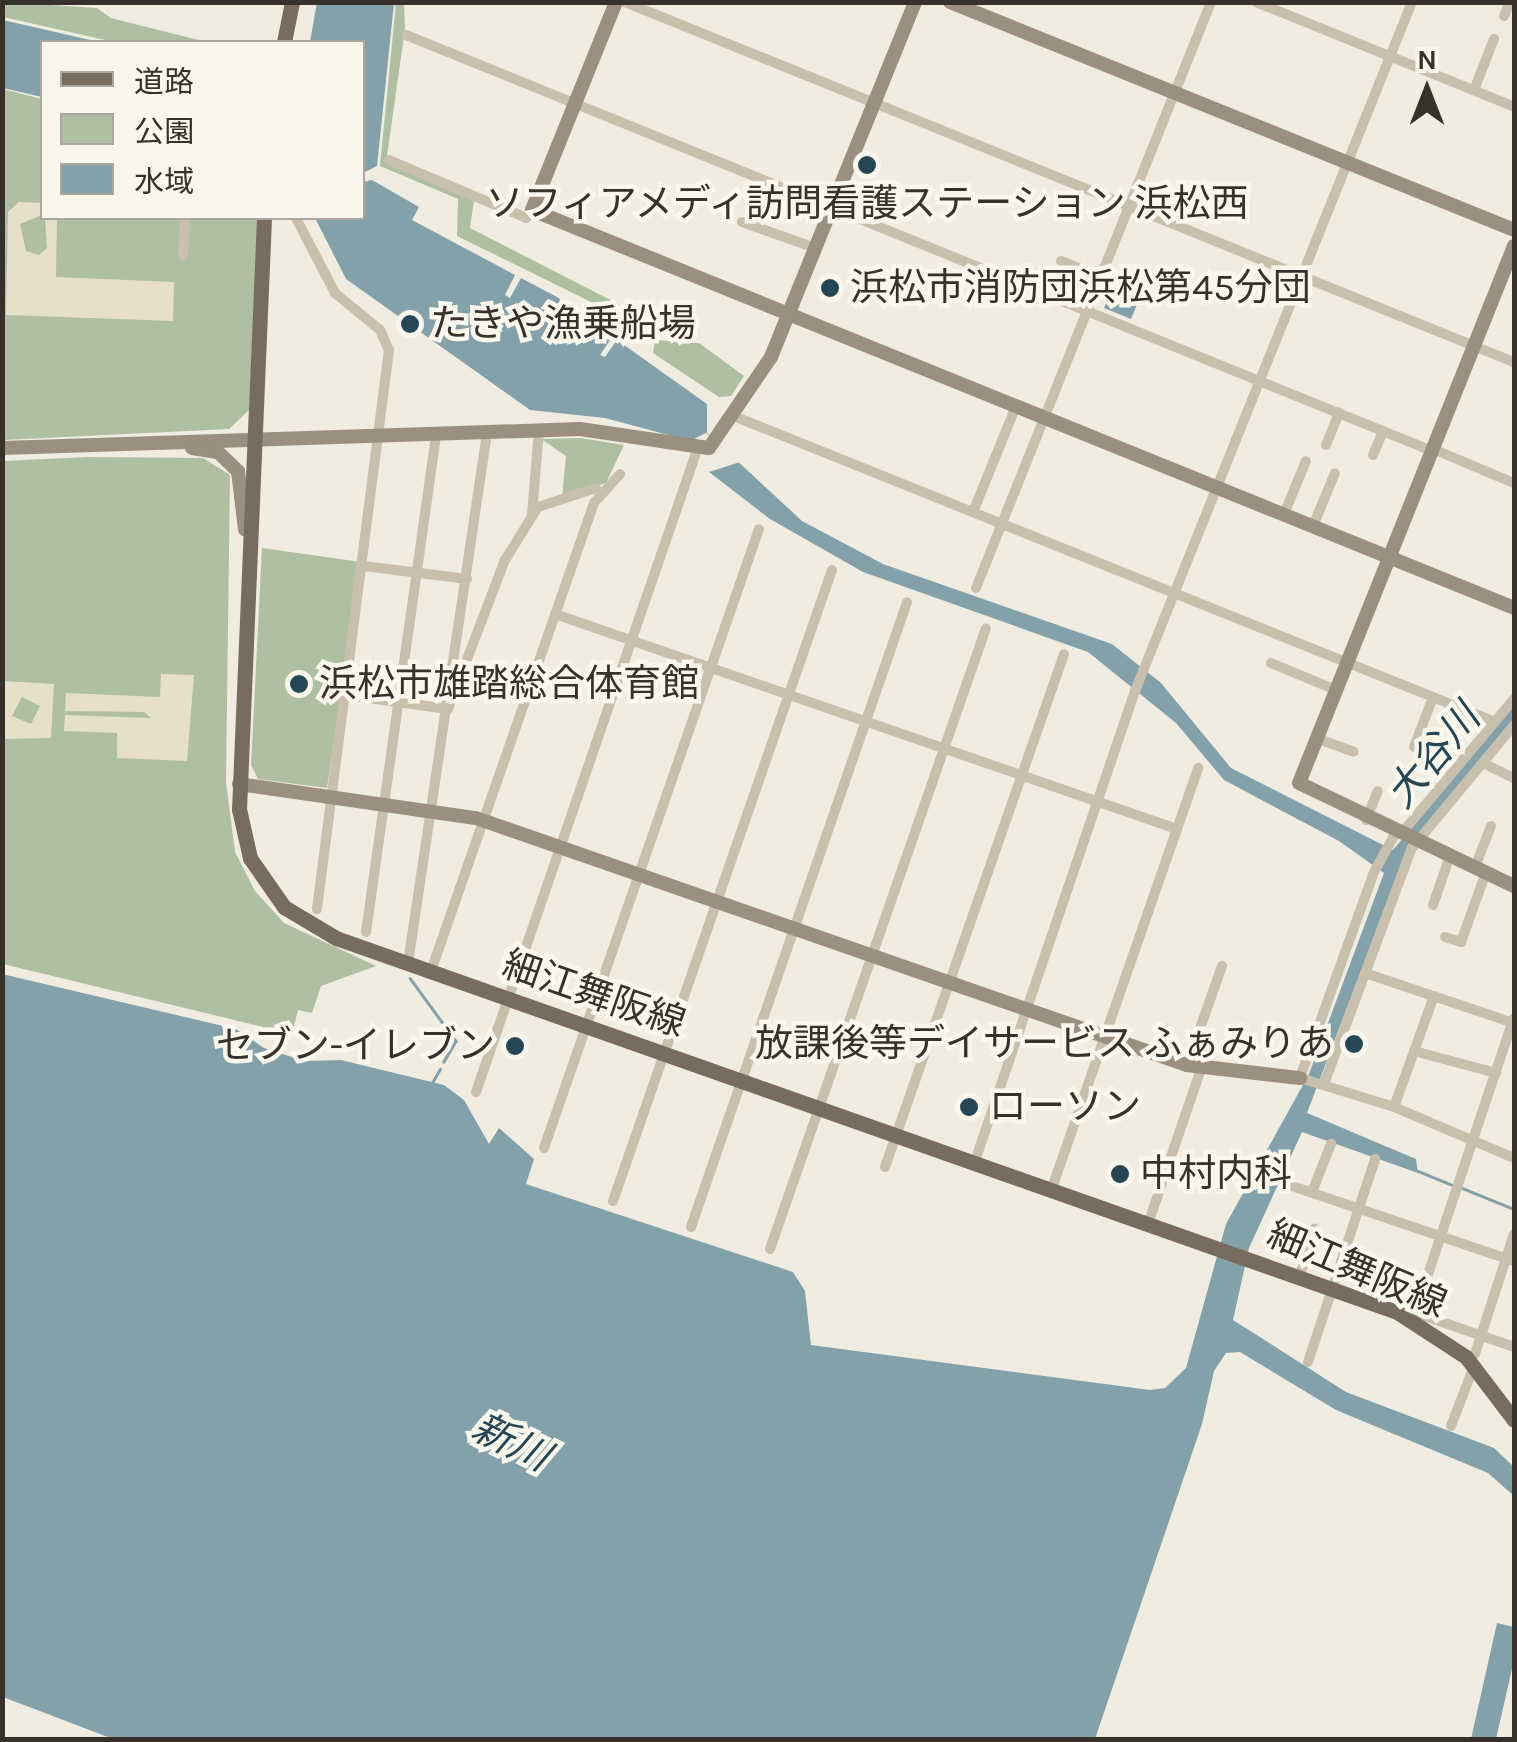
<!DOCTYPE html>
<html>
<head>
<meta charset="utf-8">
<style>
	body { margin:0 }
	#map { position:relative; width:1517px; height:1742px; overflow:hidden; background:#f1ece0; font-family:Karla,"Noto Sans JP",sans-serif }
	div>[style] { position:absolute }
	.green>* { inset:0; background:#afbfa2 }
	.plaza>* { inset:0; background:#e7e0c9 }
	.water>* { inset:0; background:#82a1ab }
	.pier>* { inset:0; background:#f1ece0 }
	.stream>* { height:2.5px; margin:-1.25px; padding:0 1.25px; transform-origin:1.25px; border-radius:1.25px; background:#82a1ab }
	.street>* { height:10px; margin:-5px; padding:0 5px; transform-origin:5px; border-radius:5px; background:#c8bfad }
	.secondary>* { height:14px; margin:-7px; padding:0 7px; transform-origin:7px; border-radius:7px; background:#9b8f7f }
	.primary>* { height:15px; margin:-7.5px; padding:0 7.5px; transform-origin:7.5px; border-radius:7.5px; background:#776c5e }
	.dots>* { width:28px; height:28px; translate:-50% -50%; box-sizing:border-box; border:5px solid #f9f6ec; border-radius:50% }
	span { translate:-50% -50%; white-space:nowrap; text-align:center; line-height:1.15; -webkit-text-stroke:9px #f9f6ec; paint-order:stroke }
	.poi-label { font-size:38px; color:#37312b }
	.left { translate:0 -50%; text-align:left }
	.right { translate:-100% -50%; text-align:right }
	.street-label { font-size:38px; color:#37312b }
	.water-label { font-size:40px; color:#254755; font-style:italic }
	.frame { position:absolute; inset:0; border:5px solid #37312b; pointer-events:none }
	.legend { position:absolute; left:40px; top:40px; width:325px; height:180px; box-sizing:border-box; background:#f9f6ec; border:2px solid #aba79f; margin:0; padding:12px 18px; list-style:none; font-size:30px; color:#37312b }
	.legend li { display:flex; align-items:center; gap:20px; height:50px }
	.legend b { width:50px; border:2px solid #aba79f }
	.north { position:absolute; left:1377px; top:40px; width:100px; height:100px; -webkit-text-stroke:8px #f9f6ec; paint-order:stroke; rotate:0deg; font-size:28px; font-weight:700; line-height:40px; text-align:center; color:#37312b }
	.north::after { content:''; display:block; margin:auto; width:35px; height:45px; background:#37312b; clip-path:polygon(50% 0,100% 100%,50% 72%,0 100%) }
</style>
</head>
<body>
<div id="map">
	<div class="green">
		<i style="clip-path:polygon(3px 2px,97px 8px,111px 18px,207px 42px,114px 42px,3px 17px)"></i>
		<i style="clip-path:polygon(396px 3px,404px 3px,405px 29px,387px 156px,474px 200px,470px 228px,628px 309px,647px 326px,646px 339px,591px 302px,457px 236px,458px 199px,380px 166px)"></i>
		<i style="clip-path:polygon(3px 89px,42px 99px,42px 218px,258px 218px,249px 410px,229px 429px,3px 440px)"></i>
		<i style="clip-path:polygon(655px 340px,699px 343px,744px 376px,731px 396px,719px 397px,653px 353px)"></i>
		<i style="clip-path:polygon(580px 438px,624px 445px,606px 483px,562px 497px,566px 456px,541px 439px)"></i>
		<i style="clip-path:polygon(88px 457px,203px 458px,230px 475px,226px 782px,235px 852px,255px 891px,284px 923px,376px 966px,321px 986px,312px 1013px,298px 1010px,292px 1034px,3px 964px,3px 461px)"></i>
		<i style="clip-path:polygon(262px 548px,361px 562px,327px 788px,258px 779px,251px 765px)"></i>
	</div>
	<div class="plaza">
		<i style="clip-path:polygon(19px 202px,42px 203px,42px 215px,20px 224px,26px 251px,39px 255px,47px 248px,45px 218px,57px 218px,56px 277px,174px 282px,173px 321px,6px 315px,8px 212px)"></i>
		<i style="clip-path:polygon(161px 674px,194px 675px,187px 761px,117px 758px,117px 733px,64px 731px,65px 715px,151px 718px,144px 712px,65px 711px,66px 693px,160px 697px)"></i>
		<i style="clip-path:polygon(evenodd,3px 681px,54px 684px,51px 738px,3px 739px,3px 681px,22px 697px,40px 706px,31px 724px,12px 716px,22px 697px)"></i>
	</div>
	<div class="water">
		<i style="clip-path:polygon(317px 2px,394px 3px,377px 166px,363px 173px,362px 42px,310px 42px)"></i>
		<i style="clip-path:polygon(2px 20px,3px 20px,99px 42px,42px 42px,42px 97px,3px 88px)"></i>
		<i style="clip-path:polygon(372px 180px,419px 207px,412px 220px,515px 275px,505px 295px,510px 298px,521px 278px,557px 297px,612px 337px,600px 355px,605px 357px,617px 340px,707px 404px,707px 433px,802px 521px,883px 564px,1112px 644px,1161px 683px,1231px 768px,1393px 850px,1514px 706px,1514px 719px,1408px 847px,1307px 1113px,1416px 1159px,1418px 1173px,1302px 1132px,1249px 1248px,1233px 1320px,1346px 1392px,1494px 1448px,1514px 1467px,1514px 1496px,1488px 1473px,1336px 1410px,1240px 1352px,1226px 1353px,1214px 1371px,1202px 1424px,1095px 1739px,113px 1739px,3px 1697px,2px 974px,236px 1029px,264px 1048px,304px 1061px,341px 1060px,444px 1085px,464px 1100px,489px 1144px,499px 1128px,534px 1159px,526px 1184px,793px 1272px,805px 1291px,811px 1345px,1150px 1390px,1165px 1388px,1186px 1368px,1226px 1224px,1309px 1074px,1384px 873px,1339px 841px,1224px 780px,1176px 723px,1088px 652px,863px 572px,770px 519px,709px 472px,687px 440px,605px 418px,530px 410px,346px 279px,315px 218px,362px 218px,363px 182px)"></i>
		<i style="clip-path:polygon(1134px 272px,1148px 278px,1131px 319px,1104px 308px,1111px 291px,1124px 296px)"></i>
		<i style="clip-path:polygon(1497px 1623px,1514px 1627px,1514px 1660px,1496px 1739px,1471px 1739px)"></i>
	</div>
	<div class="pier">
		<i style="clip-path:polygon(706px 433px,740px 462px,709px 472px,684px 444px)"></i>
	</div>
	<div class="stream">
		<i style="left:410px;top:978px;width:78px;rotate:53.9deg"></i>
		<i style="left:456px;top:1041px;width:24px;rotate:120deg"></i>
		<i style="left:432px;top:1083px;width:16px;rotate:-60deg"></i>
		<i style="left:1418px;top:1171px;width:37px;rotate:22deg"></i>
		<i style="left:1462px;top:1188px;width:56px;rotate:22deg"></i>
	</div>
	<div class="street">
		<i style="left:625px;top:2px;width:959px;rotate:22.05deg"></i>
		<i style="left:1256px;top:2px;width:279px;rotate:22.1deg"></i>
		<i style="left:1504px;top:16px;width:15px;rotate:-67deg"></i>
		<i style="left:406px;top:35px;width:1107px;rotate:22.07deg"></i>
		<i style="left:1474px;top:90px;width:55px;rotate:-68.6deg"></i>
		<i style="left:389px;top:160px;width:149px;rotate:22.9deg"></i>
		<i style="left:526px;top:218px;width:10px;rotate:-53deg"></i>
		<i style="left:296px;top:218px;width:85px;rotate:62.5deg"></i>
		<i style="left:335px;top:293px;width:58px;rotate:39.4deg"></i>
		<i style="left:380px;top:330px;width:22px;rotate:66deg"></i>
		<i style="left:389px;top:350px;width:564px;rotate:97.34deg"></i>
		<i style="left:742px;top:222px;width:77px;rotate:19.6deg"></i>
		<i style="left:183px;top:256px;width:38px;rotate:-87deg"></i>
		<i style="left:1061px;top:261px;width:43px;rotate:21.8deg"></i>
		<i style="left:736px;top:417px;width:818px;rotate:21.89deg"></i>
		<i style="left:1326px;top:445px;width:35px;rotate:-68deg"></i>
		<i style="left:1433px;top:449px;width:88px;rotate:22.8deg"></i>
		<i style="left:1373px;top:455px;width:26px;rotate:-67deg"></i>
		<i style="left:973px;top:512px;width:114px;rotate:-67.9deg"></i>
		<i style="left:1284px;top:514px;width:57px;rotate:-67.5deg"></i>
		<i style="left:532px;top:515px;width:85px;rotate:-85.3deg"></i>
		<i style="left:1313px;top:526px;width:57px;rotate:-67.5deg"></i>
		<i style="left:364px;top:566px;width:104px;rotate:7.2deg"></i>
		<i style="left:976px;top:588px;width:631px;rotate:-68.15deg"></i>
		<i style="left:555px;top:614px;width:658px;rotate:19.07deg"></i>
		<i style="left:1271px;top:663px;width:70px;rotate:22.6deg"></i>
		<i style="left:346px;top:695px;width:103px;rotate:7.8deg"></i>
		<i style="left:448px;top:709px;width:160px;rotate:-69.1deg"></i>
		<i style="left:505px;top:560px;width:62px;rotate:-58.1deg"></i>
		<i style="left:538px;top:507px;width:61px;rotate:-18.1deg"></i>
		<i style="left:1316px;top:738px;width:40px;rotate:20.2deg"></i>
		<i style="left:1414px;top:747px;width:53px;rotate:-69.2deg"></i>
		<i style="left:1483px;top:763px;width:34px;rotate:26deg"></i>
		<i style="left:1366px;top:820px;width:31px;rotate:-68deg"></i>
		<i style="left:1395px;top:834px;width:43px;rotate:118.9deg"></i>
		<i style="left:1374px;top:872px;width:219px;rotate:109.8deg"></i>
		<i style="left:1300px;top:1078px;width:98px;rotate:17.1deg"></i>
		<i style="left:1394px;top:1107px;width:130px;rotate:23deg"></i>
		<i style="left:1401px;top:834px;width:176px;rotate:-50.1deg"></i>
		<i style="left:1475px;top:867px;width:44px;rotate:-68.7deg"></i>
		<i style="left:1433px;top:905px;width:52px;rotate:-70.9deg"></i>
		<i style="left:366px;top:932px;width:501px;rotate:-81.97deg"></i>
		<i style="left:1445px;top:937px;width:17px;rotate:17deg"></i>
		<i style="left:1461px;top:942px;width:74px;rotate:-70.3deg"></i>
		<i style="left:408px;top:963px;width:536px;rotate:-81.52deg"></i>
		<i style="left:431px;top:971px;width:496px;rotate:-70.8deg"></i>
		<i style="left:594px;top:503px;width:39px;rotate:-48deg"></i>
		<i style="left:1365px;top:973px;width:157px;rotate:18.6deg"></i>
		<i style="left:1414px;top:1051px;width:85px;rotate:15deg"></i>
		<i style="left:1187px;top:1065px;width:105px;rotate:-70.5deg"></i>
		<i style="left:1324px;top:1084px;width:252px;rotate:-69.6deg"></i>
		<i style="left:1412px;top:848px;width:160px;rotate:-50.3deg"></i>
		<i style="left:476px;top:1092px;width:679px;rotate:-71deg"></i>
		<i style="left:1394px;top:1107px;width:118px;rotate:-70.2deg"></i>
		<i style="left:544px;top:1148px;width:655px;rotate:-70.85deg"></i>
		<i style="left:975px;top:1161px;width:496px;rotate:-71.2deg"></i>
		<i style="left:1135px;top:691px;width:743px;rotate:-68.1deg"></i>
		<i style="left:885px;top:1167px;width:543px;rotate:-70.76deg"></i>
		<i style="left:1286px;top:1184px;width:241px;rotate:18.7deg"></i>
		<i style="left:1052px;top:1188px;width:445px;rotate:-70.8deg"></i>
		<i style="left:1312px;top:1192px;width:52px;rotate:-68.4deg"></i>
		<i style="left:613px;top:1201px;width:668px;rotate:-70.86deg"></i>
		<i style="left:1149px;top:1221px;width:161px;rotate:-71.1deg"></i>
		<i style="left:691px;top:1227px;width:661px;rotate:-70.93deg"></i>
		<i style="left:770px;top:1249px;width:657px;rotate:-70.82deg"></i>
		<i style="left:1299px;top:1278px;width:52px;rotate:-72.3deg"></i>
		<i style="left:1416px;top:1313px;width:104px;rotate:19.1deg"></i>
		<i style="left:1413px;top:1319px;width:317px;rotate:-71.5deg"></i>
		<i style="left:1475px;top:1354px;width:126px;rotate:-72deg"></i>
		<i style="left:1308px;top:1362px;width:214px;rotate:-71.7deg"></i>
		<i style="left:1451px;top:1426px;width:64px;rotate:-69deg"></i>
	</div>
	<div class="secondary">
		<i style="left:616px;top:2px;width:224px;rotate:112deg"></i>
		<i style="left:532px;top:210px;width:1060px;rotate:22.06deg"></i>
		<i style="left:950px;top:2px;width:608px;rotate:22.01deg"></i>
		<i style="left:1514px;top:246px;width:578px;rotate:111.82deg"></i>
		<i style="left:1299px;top:783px;width:238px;rotate:25.6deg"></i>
		<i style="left:2px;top:448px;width:578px;rotate:-1.88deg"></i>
		<i style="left:580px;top:429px;width:130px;rotate:8.4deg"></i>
		<i style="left:709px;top:448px;width:110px;rotate:-55.7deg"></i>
		<i style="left:771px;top:357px;width:383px;rotate:-67.9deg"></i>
		<i style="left:192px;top:448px;width:26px;rotate:9deg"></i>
		<i style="left:218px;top:452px;width:28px;rotate:44deg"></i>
		<i style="left:238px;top:471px;width:59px;rotate:83.2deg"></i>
		<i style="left:239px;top:784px;width:239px;rotate:8.2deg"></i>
		<i style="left:476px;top:818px;width:753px;rotate:19.16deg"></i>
		<i style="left:1187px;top:1065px;width:114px;rotate:6.6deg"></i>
	</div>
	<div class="primary">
		<i style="left:284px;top:42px;width:41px;rotate:-78.7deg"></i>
		<i style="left:264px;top:218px;width:592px;rotate:92.42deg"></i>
		<i style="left:239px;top:809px;width:50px;rotate:77.3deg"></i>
		<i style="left:250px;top:858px;width:60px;rotate:55.2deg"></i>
		<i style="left:284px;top:907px;width:61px;rotate:30.8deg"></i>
		<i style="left:336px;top:938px;width:1125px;rotate:19.42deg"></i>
		<i style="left:1397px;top:1312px;width:82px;rotate:33.1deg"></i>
		<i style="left:1466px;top:1357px;width:79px;rotate:52.7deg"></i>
	</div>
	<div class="dots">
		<i style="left:867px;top:165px;background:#254755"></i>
		<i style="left:830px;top:288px;background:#254755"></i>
		<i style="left:410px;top:324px;background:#254755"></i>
		<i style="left:299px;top:684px;background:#254755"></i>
		<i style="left:1354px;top:1044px;background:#254755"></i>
		<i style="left:515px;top:1046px;background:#254755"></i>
		<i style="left:969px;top:1107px;background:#254755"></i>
		<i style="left:1120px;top:1174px;background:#254755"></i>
	</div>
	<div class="poi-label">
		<span style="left:867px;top:204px">ソフィアメディ訪問看護ステーション 浜松西</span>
		<span class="left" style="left:850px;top:288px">浜松市消防団浜松第45分団</span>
		<span class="left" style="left:430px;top:324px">たきや漁乗船場</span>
		<span class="left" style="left:319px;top:684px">浜松市雄踏総合体育館</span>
		<span class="right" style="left:1334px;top:1044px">放課後等デイサービス ふぁみりあ</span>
		<span class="right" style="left:495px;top:1046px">セブン-イレブン</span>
		<span class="left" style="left:989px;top:1107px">ローソン</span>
		<span class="left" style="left:1140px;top:1174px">中村内科</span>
	</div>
	<div class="street-label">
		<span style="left:594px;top:994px;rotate:19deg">細江舞阪線</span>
		<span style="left:1357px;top:1269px;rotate:23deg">細江舞阪線</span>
	</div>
	<div class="water-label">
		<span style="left:1433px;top:756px;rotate:-50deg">大谷川</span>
		<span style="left:511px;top:1442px;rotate:26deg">新川</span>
	</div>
	<div class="frame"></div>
	<ul class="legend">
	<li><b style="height:12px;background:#776c5e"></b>道路</li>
	<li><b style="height:28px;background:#afbfa2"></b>公園</li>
	<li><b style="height:28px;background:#82a1ab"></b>水域</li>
	</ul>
	<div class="north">N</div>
</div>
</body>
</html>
